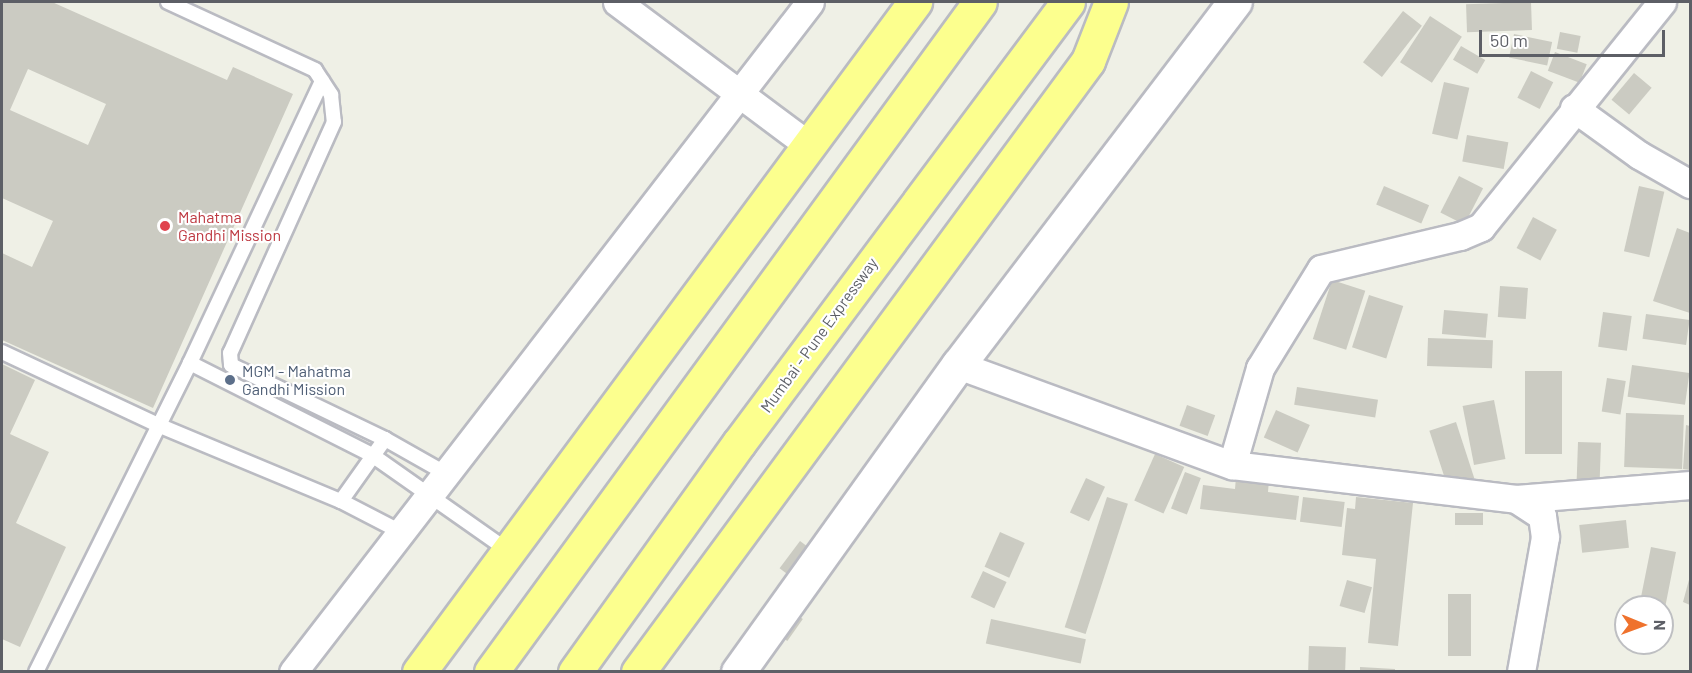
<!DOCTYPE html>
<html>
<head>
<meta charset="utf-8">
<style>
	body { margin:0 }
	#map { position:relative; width:1692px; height:673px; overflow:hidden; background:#eff0e6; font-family:Barlow,sans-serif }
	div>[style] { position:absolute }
	.building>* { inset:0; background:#cbcbc2; transform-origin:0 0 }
	.roads { filter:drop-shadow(2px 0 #babbc2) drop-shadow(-2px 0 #babbc2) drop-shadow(0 2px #babbc2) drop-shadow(0 -2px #babbc2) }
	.service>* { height:14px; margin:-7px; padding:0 7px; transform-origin:7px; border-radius:7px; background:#fff }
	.minor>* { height:27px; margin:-13.5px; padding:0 13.5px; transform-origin:13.5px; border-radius:13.5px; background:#fff }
	.tertiary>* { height:33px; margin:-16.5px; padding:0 16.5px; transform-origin:16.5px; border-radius:16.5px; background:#fff }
	.motorway>* { height:33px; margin:-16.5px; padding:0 16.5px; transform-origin:16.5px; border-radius:16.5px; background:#fcff8e }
	.dots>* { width:16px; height:16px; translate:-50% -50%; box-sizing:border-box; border:3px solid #fff; border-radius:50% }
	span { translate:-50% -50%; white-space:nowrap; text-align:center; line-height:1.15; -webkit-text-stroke:4.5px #fff; paint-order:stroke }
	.health-label { font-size:16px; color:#be3a42 }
	.left { translate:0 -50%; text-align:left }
	.street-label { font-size:16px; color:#5d5f66 }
	.service-label { font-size:16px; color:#4e5e75 }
	.frame { position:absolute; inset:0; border:3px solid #5d5f66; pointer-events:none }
	.north { position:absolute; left:1614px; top:595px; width:60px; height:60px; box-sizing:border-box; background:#fff; border:2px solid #bebfc2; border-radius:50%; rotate:91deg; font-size:16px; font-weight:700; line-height:24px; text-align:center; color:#5d5f66 }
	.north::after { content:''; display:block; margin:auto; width:21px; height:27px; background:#ef722d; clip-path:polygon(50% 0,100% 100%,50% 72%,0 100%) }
	.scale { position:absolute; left:1479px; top:30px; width:186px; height:27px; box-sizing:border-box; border:3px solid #5d5f66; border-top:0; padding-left:8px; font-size:18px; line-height:21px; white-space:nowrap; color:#5d5f66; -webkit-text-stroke:4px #fff; paint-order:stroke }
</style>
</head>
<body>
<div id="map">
	<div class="building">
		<i style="clip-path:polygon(evenodd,2px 2px,52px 2px,227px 80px,233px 67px,293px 94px,153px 408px,2px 340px,2px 253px,32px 267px,53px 221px,2px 198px,2px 2px,28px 69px,106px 104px,88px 145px,10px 110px,28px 69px)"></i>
		<i style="left:1531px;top:2px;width:28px;height:65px;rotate:88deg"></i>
		<i style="left:1403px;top:11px;width:24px;height:65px;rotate:38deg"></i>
		<i style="left:1430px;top:16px;width:38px;height:55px;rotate:33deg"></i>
		<i style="left:1560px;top:32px;width:21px;height:17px;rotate:11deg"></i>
		<i style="left:1514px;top:34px;width:39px;height:24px;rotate:12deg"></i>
		<i style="left:1461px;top:46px;width:28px;height:16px;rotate:30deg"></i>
		<i style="left:1555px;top:52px;width:34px;height:20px;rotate:21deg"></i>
		<i style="left:1531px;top:71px;width:25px;height:30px;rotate:27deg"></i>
		<i style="left:1634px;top:73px;width:23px;height:35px;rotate:40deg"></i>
		<i style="left:1444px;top:82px;width:26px;height:53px;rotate:13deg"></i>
		<i style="left:1467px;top:135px;width:42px;height:27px;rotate:10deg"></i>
		<i style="left:1459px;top:176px;width:27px;height:41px;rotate:27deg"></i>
		<i style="left:1384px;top:186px;width:49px;height:20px;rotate:23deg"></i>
		<i style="left:1639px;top:186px;width:26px;height:67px;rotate:13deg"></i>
		<i style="left:1533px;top:217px;width:27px;height:35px;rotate:28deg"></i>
		<i style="clip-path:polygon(1677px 228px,1690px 233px,1690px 313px,1653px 301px)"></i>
		<i style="left:1332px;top:280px;width:35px;height:62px;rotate:18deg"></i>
		<i style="left:1500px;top:286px;width:28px;height:31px;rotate:4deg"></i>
		<i style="left:1369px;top:295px;width:36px;height:55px;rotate:18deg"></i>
		<i style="left:1444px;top:310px;width:44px;height:24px;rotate:5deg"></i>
		<i style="left:1603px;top:312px;width:29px;height:35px;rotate:8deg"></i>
		<i style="left:1646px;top:314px;width:44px;height:25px;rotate:8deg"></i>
		<i style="left:1428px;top:338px;width:65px;height:28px;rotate:2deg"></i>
		<i style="clip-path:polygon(2px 364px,35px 380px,10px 434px,49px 452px,16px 523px,66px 547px,20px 647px,2px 639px)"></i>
		<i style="left:1632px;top:365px;width:58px;height:32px;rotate:8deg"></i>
		<i style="left:1525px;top:371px;width:37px;height:83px"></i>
		<i style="left:1607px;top:378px;width:19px;height:34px;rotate:9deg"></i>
		<i style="left:1297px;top:387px;width:82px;height:18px;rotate:9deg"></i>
		<i style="left:1494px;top:400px;width:60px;height:32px;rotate:79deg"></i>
		<i style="left:1187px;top:405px;width:30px;height:22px;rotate:20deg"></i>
		<i style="left:1276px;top:410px;width:37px;height:30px;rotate:24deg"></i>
		<i style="left:1626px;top:413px;width:58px;height:54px;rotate:2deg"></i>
		<i style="left:1456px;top:422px;width:59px;height:28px;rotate:72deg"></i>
		<i style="clip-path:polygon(1686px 425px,1690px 426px,1690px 470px,1683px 469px)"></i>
		<i style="left:1578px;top:442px;width:23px;height:38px;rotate:2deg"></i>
		<i style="left:1155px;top:454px;width:32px;height:51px;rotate:24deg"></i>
		<i style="left:1185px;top:472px;width:17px;height:39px;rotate:21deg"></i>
		<i style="clip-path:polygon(1236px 477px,1269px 480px,1268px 492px,1299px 496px,1296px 520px,1200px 509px,1203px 485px,1235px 489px)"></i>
		<i style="left:1086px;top:478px;width:21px;height:38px;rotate:25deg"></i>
		<i style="left:1107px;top:497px;width:22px;height:137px;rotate:18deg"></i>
		<i style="left:1303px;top:497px;width:42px;height:25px;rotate:7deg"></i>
		<i style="clip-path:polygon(1356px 497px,1413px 503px,1398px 646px,1368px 643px,1376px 559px,1342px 555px,1347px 508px,1355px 509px)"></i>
		<i style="left:1483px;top:513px;width:12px;height:28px;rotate:90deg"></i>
		<i style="left:1626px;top:520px;width:28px;height:47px;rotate:84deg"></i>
		<i style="left:1000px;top:532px;width:27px;height:38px;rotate:24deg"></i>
		<i style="left:800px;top:541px;width:10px;height:34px;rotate:37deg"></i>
		<i style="clip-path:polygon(1651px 547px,1676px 552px,1664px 613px,1662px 607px,1639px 607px)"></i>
		<i style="left:983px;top:571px;width:26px;height:29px;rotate:25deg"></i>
		<i style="clip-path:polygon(1690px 576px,1690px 605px,1683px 602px)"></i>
		<i style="left:1347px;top:580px;width:26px;height:27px;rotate:16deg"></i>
		<i style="left:1448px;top:594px;width:23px;height:62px"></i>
		<i style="left:793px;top:612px;width:12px;height:27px;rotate:35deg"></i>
		<i style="left:991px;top:619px;width:97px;height:25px;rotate:12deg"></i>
		<i style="left:1309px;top:646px;width:37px;height:24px;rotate:2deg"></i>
		<i style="clip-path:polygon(1360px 667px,1395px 669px,1395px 672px,1360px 672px)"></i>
	</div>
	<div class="roads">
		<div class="service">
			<i style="left:168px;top:2px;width:162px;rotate:24.8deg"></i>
			<i style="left:315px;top:70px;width:30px;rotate:57deg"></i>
			<i style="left:331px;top:95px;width:27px;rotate:84deg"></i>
			<i style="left:334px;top:122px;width:253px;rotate:114.2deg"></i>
			<i style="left:230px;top:353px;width:12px;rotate:85deg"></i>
			<i style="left:231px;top:365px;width:171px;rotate:25.7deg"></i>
			<i style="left:385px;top:439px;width:69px;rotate:29.5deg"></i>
			<i style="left:322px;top:81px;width:311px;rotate:115.1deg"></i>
			<i style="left:190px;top:363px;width:204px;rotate:26.8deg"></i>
			<i style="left:372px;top:455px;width:165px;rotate:35.1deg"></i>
			<i style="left:2px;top:352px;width:172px;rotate:25.1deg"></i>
			<i style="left:158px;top:425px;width:198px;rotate:22.6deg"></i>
			<i style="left:341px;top:501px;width:68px;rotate:27.3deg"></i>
			<i style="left:341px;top:501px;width:76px;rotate:-54.6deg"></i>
			<i style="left:36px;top:672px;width:345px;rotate:-63.5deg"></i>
		</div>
		<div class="minor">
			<i style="left:617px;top:2px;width:239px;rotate:36.8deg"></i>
			<i style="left:1574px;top:108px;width:80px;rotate:35.9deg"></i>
			<i style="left:1639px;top:155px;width:59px;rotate:29.6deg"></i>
			<i style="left:958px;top:365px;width:292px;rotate:20.1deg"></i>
			<i style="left:1232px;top:465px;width:286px;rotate:6.8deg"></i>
			<i style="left:1516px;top:499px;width:31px;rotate:33deg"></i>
			<i style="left:1542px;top:516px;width:21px;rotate:82deg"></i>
			<i style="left:1545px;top:537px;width:137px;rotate:100.1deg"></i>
			<i style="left:1232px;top:465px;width:101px;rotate:-73.9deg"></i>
			<i style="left:1260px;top:368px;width:116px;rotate:-58.4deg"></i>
			<i style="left:1321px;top:269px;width:143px;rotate:-13.4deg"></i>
			<i style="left:1460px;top:236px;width:23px;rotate:-23deg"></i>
			<i style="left:1481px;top:227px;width:289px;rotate:-51.2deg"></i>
			<i style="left:1516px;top:499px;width:175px;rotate:-4.6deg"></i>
			<i style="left:293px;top:672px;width:846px;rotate:-52.34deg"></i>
		</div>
		<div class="tertiary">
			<i style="left:738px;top:672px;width:378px;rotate:-54.4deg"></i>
			<i style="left:958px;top:365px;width:457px;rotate:-52.7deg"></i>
		</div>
		<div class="motorway">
			<i style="left:419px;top:672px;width:834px;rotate:-53.49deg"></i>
			<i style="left:491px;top:672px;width:829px;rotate:-53.88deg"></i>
			<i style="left:575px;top:672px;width:282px;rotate:-54.4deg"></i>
			<i style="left:739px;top:443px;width:550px;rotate:-53.28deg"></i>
			<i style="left:638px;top:672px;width:759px;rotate:-53.63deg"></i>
			<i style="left:1088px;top:61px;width:63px;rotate:-68.7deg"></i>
		</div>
	</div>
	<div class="dots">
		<i style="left:165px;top:226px;background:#e0444e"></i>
		<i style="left:230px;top:380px;background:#5c6f8a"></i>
	</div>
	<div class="health-label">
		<span class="left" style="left:178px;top:226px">Mahatma<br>Gandhi Mission</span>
	</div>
	<div class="street-label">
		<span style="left:819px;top:335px;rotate:-54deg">Mumbai - Pune Expressway</span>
	</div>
	<div class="service-label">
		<span class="left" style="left:242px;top:380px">MGM - Mahatma<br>Gandhi Mission</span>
	</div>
	<div class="frame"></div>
	<div class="north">N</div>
	<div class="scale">50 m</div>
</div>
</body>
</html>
